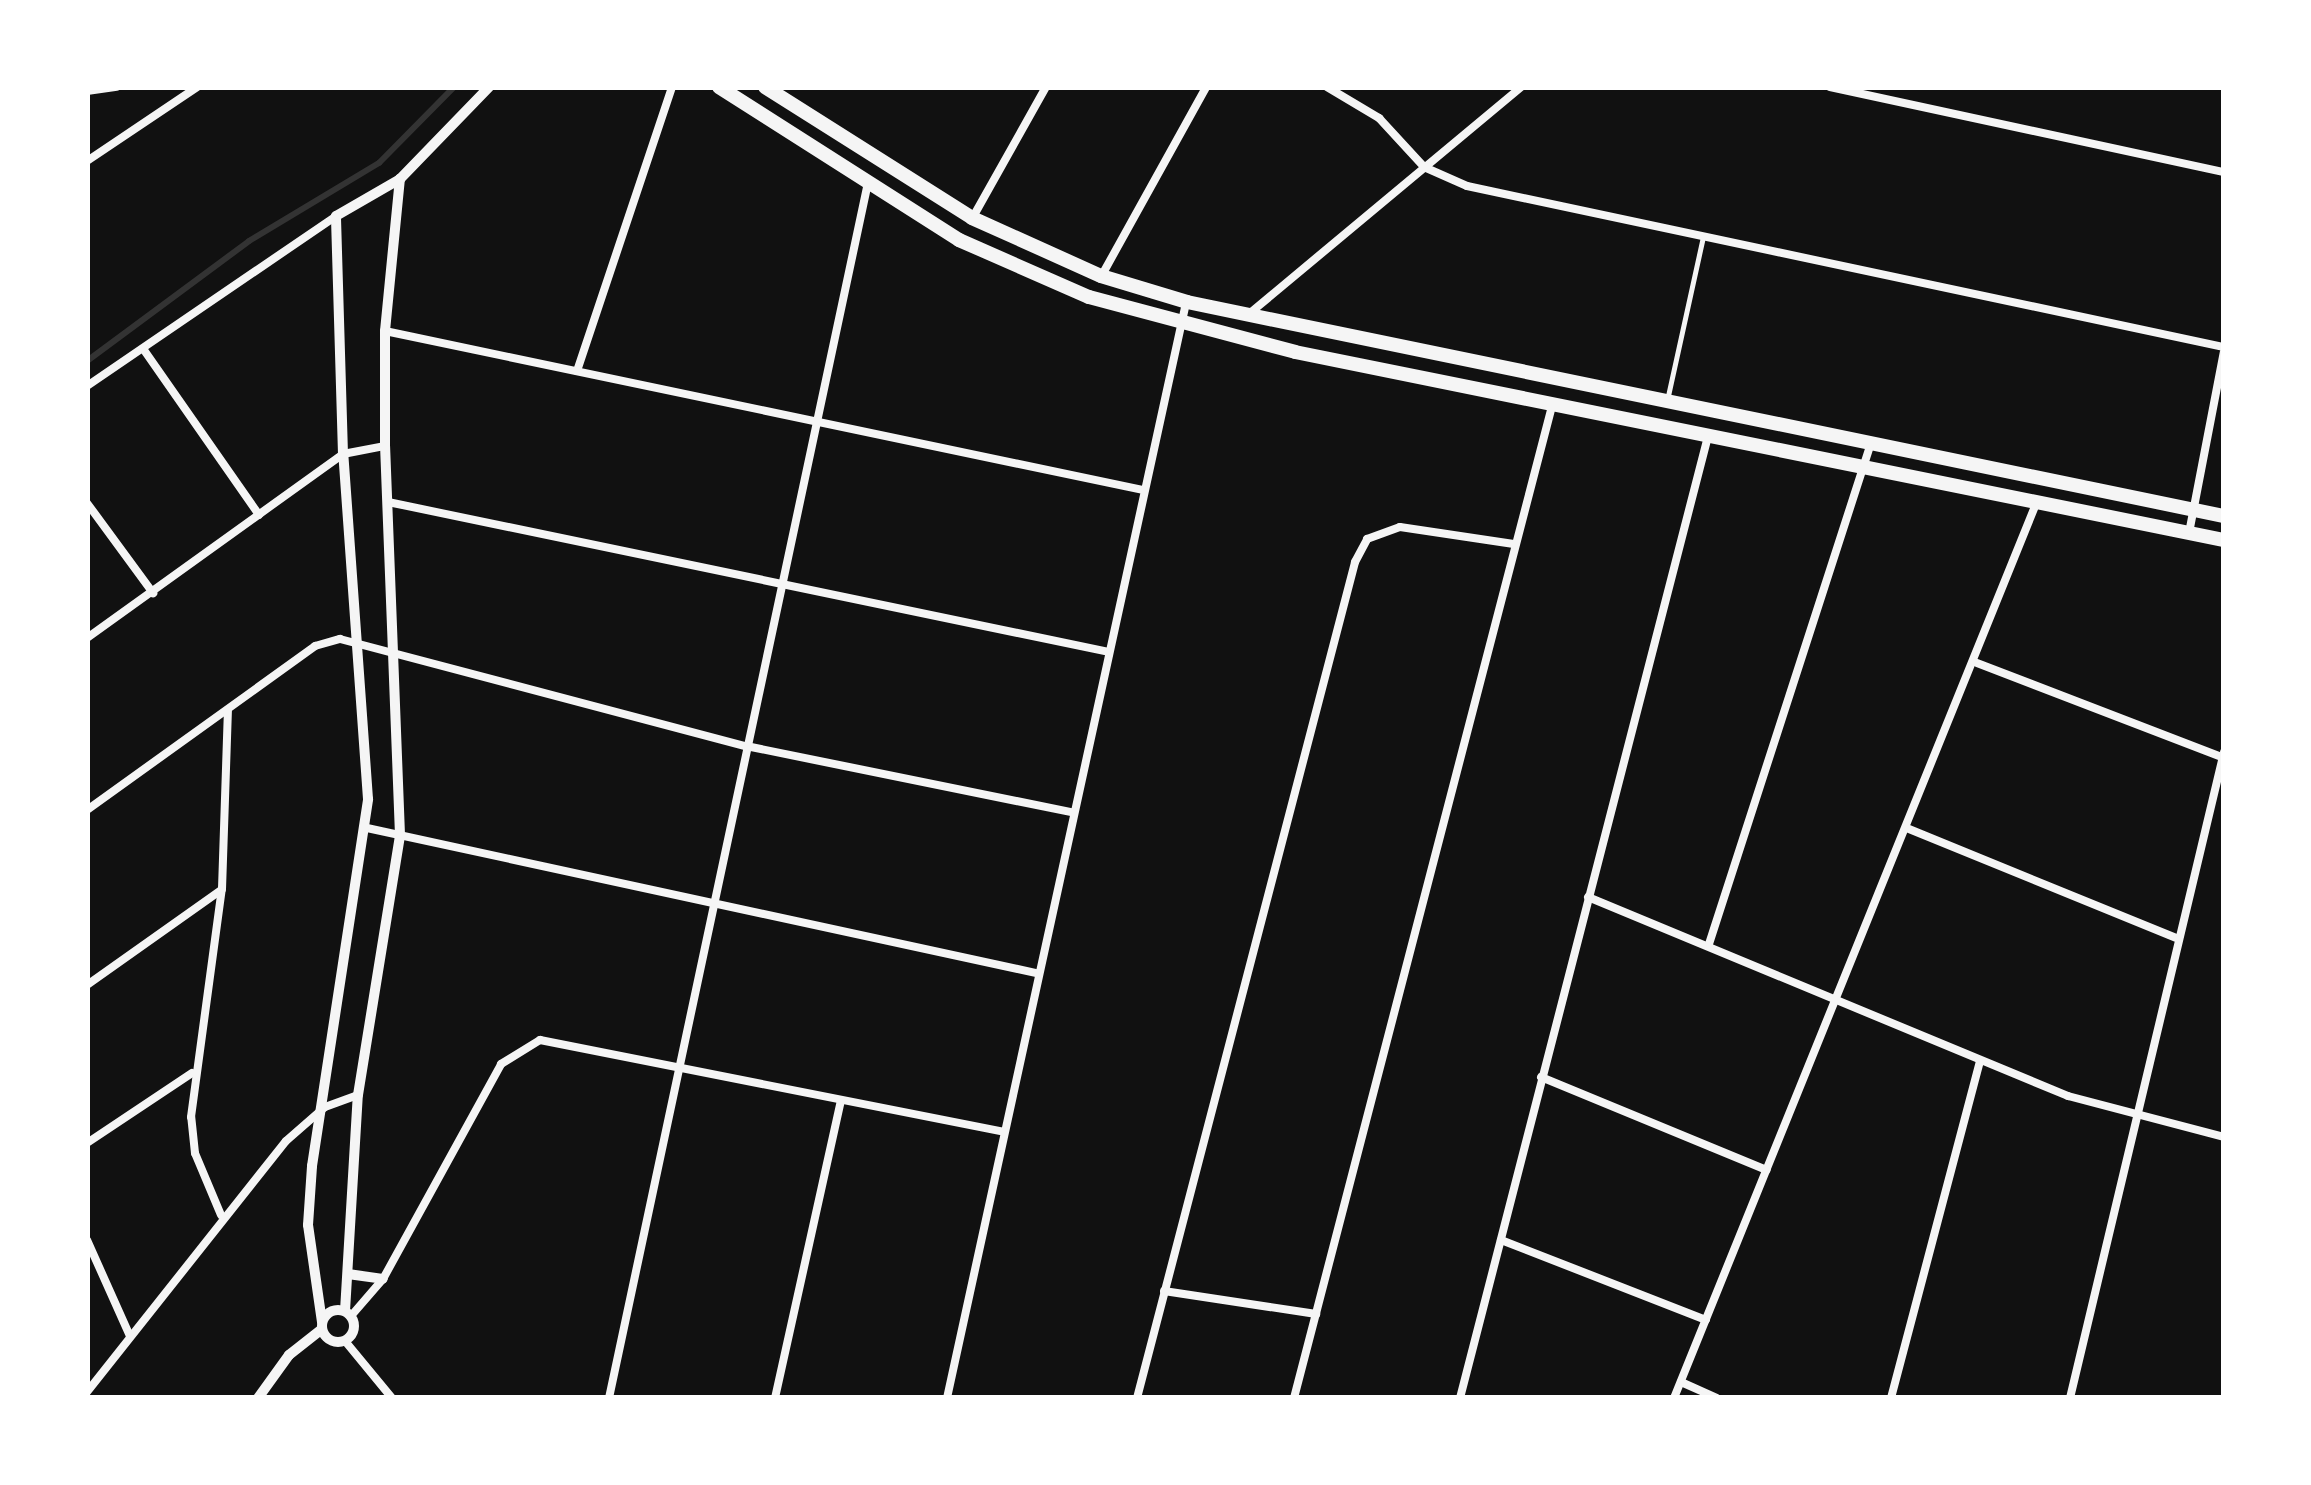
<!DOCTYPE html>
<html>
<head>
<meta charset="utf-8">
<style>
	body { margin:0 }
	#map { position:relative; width:2311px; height:1485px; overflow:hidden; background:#111; font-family:Signika,sans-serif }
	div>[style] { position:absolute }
	.stream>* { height:6px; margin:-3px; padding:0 3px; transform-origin:3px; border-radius:3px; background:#333 }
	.service>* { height:4.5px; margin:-2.25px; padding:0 2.25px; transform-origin:2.25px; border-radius:2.25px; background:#f5f5f5 }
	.minor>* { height:8px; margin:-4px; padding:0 4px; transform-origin:4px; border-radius:4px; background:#f5f5f5 }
	.tertiary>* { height:10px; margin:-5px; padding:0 5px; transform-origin:5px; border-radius:5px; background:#f5f5f5 }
	.tertiary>.ring { margin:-5px; padding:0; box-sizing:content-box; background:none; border:10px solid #f5f5f5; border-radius:50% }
	.primary>* { height:14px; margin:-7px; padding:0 7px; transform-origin:7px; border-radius:7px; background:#f5f5f5 }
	span { translate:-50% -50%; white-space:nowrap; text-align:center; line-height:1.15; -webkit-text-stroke:12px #fff; paint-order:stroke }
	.frame { position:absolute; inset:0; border:90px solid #fff; pointer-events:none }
</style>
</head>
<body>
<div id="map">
	<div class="stream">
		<i style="left:87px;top:361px;width:202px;rotate:-36.5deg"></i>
		<i style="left:249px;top:241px;width:152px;rotate:-31deg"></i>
		<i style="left:379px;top:163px;width:107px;rotate:-45.4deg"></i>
	</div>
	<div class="service">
		<i style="left:1668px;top:396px;width:163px;rotate:-77.6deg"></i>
	</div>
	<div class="minor">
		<i style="left:1327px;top:87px;width:61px;rotate:30.8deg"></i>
		<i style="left:1379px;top:118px;width:67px;rotate:47.4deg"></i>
		<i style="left:1424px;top:167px;width:47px;rotate:23.8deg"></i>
		<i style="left:1467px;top:186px;width:774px;rotate:12.01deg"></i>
		<i style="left:1830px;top:87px;width:403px;rotate:12.2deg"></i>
		<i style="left:87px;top:91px;width:30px;rotate:-8deg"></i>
		<i style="left:87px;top:161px;width:133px;rotate:-33.9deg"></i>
		<i style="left:973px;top:217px;width:149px;rotate:-60.7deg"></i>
		<i style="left:1102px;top:275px;width:215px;rotate:-61deg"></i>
		<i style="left:1250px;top:313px;width:353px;rotate:-39.8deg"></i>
		<i style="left:385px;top:331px;width:774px;rotate:11.85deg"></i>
		<i style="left:144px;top:350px;width:201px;rotate:55.1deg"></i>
		<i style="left:577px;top:371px;width:299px;rotate:-71.5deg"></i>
		<i style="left:87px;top:386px;width:300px;rotate:-34.3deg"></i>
		<i style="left:388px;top:502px;width:736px;rotate:11.75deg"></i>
		<i style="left:87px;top:503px;width:112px;rotate:53.7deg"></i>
		<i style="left:2189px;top:533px;width:184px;rotate:-79.1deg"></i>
		<i style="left:87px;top:638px;width:315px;rotate:-35.7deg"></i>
		<i style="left:343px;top:454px;width:43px;rotate:-10.8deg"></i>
		<i style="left:1977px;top:663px;width:262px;rotate:21deg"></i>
		<i style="left:87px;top:810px;width:281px;rotate:-35.7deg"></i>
		<i style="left:315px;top:646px;width:26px;rotate:-16deg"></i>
		<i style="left:340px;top:639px;width:420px;rotate:14.8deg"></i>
		<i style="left:746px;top:746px;width:332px;rotate:11.5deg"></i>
		<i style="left:367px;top:828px;width:685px;rotate:12.23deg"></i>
		<i style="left:1909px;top:829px;width:288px;rotate:22.2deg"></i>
		<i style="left:1588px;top:897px;width:520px;rotate:22.52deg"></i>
		<i style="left:2068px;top:1096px;width:161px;rotate:14.7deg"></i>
		<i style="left:1709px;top:944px;width:527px;rotate:-72.08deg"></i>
		<i style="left:87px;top:985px;width:164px;rotate:-35.3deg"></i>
		<i style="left:1541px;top:1077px;width:244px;rotate:22.4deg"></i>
		<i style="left:87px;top:1143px;width:126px;rotate:-33.7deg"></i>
		<i style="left:221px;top:1215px;width:67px;rotate:-112.8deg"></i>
		<i style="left:195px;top:1153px;width:36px;rotate:-96deg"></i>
		<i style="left:191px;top:1117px;width:230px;rotate:-82.3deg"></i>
		<i style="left:222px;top:889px;width:178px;rotate:-88.1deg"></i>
		<i style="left:87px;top:1240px;width:105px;rotate:65.9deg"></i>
		<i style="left:1501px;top:1240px;width:220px;rotate:21.3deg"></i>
		<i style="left:1164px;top:1291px;width:154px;rotate:8.6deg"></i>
		<i style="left:351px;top:1316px;width:49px;rotate:-49.1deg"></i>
		<i style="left:383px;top:1279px;width:245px;rotate:-61.2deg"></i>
		<i style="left:501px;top:1064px;width:46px;rotate:-31.6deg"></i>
		<i style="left:540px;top:1040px;width:472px;rotate:11.2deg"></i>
		<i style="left:345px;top:1341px;width:74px;rotate:50.5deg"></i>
		<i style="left:1681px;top:1382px;width:39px;rotate:24deg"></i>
		<i style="left:87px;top:1392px;width:320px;rotate:-51.6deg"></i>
		<i style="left:286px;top:1141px;width:52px;rotate:-41.1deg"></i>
		<i style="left:325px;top:1107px;width:35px;rotate:-20deg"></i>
		<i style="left:609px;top:1398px;width:1238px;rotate:-77.97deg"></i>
		<i style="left:775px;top:1398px;width:304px;rotate:-77.5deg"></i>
		<i style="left:947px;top:1398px;width:1121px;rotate:-77.69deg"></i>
		<i style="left:1137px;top:1398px;width:864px;rotate:-75.38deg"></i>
		<i style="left:1355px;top:562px;width:26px;rotate:-62deg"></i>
		<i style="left:1367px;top:539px;width:35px;rotate:-20deg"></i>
		<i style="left:1400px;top:527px;width:115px;rotate:8.5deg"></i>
		<i style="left:1294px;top:1398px;width:1025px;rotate:-75.42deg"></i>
		<i style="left:1460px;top:1398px;width:993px;rotate:-75.54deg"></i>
		<i style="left:1674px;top:1398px;width:965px;rotate:-67.96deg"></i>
		<i style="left:1891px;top:1398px;width:349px;rotate:-75.2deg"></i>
		<i style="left:2070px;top:1398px;width:664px;rotate:-76.59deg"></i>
	</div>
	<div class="tertiary">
		<i style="left:348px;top:1274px;width:35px;rotate:8deg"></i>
		<i class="ring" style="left:322px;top:1310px;width:22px;height:22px"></i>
		<i style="left:345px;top:1311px;width:216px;rotate:-86.6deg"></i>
		<i style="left:358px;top:1095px;width:263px;rotate:-80.8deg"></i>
		<i style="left:400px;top:835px;width:389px;rotate:-92.2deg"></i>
		<i style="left:385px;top:446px;width:115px;rotate:-90deg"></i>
		<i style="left:385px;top:331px;width:153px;rotate:-84.4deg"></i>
		<i style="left:322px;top:1322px;width:98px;rotate:-98.2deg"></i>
		<i style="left:308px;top:1225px;width:59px;rotate:-86.1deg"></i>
		<i style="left:312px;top:1166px;width:371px;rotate:-81.3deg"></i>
		<i style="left:368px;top:799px;width:346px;rotate:-94.1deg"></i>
		<i style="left:343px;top:454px;width:238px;rotate:-91.7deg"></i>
		<i style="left:336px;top:216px;width:74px;rotate:-30deg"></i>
		<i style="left:400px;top:179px;width:128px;rotate:-45.9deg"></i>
		<i style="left:258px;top:1398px;width:53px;rotate:-54.2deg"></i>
		<i style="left:289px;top:1355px;width:42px;rotate:-38.2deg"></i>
	</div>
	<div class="primary">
		<i style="left:719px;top:87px;width:285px;rotate:32.5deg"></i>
		<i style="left:959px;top:240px;width:142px;rotate:23.7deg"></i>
		<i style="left:1089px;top:297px;width:213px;rotate:14.9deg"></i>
		<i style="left:1295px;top:352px;width:948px;rotate:11.44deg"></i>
		<i style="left:765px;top:87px;width:245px;rotate:32.3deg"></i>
		<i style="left:972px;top:218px;width:141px;rotate:24.2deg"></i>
		<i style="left:1101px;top:276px;width:90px;rotate:16.8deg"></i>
		<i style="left:1187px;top:302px;width:1059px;rotate:11.66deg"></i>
	</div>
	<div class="frame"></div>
</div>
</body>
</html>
